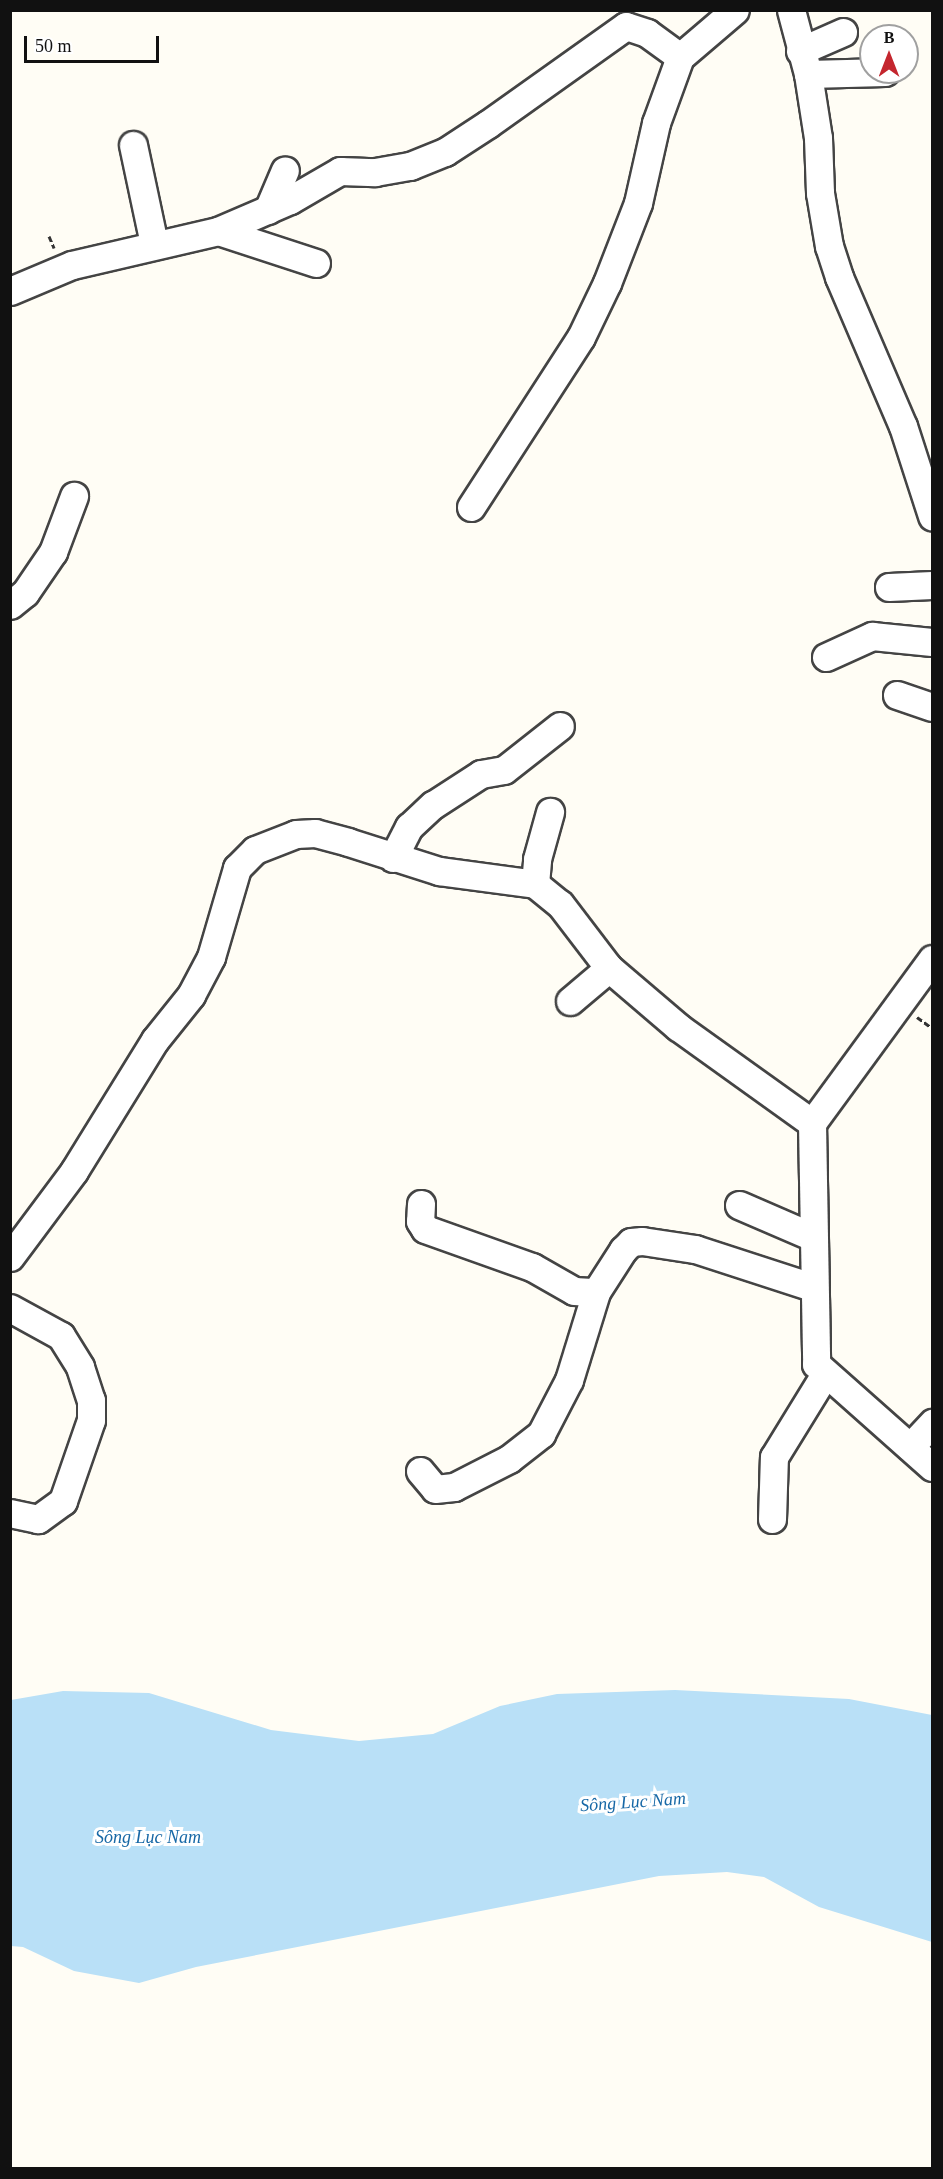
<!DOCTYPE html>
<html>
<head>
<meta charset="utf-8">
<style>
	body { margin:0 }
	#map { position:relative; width:943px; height:2179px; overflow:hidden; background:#fffdf5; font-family:Georgia,serif }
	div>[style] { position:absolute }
	.water>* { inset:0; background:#b9e0f7 }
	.path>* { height:3px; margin-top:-1.5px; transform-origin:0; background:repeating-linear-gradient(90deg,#333 0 6px,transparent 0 9px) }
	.roads { filter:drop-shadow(2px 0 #444) drop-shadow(-2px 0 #444) drop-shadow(0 2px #444) drop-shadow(0 -2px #444) }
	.minor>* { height:27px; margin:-13.5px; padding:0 13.5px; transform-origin:13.5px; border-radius:13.5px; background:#fff }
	span { translate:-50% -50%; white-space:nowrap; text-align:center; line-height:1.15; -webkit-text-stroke:6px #fff; paint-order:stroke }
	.water-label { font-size:18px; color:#1768a6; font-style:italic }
	.frame { position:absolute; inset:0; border:12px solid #111; pointer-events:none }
	.north { position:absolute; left:859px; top:24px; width:60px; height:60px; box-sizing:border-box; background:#fff; border:2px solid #a0a0a0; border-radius:50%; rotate:0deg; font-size:16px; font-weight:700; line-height:24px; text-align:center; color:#111 }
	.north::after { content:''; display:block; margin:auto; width:21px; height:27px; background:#c4262e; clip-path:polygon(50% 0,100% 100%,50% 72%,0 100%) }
	.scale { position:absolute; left:24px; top:36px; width:135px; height:27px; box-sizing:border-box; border:3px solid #111; border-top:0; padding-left:8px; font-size:18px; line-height:21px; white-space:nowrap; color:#111; -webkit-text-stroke:4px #fff; paint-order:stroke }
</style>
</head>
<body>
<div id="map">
	<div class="water">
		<i style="clip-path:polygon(675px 1690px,849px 1699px,932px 1715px,932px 1942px,819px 1907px,764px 1877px,727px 1872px,659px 1876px,196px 1967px,139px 1983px,74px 1971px,23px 1947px,11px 1946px,11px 1700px,63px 1691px,149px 1693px,271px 1730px,359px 1741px,433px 1734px,500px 1706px,557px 1694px)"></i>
	</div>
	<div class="path">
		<i style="left:49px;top:236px;width:13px;rotate:67deg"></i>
		<i style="left:917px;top:1017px;width:19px;rotate:36deg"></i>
	</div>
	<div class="roads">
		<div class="minor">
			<i style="left:791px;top:10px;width:66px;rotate:75.1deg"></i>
			<i style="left:808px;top:74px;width:65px;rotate:81.1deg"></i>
			<i style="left:818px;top:138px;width:55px;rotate:87.9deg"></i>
			<i style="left:820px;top:193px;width:54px;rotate:80.4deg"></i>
			<i style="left:829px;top:246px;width:33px;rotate:72deg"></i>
			<i style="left:839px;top:277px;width:162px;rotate:66.8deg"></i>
			<i style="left:903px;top:426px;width:95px;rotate:72.1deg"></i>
			<i style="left:800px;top:51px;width:47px;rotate:-23.8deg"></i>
			<i style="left:808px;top:74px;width:77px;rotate:-1.5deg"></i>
			<i style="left:133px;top:145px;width:101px;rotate:78deg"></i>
			<i style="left:268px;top:210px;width:43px;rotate:-67deg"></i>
			<i style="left:218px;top:231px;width:103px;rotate:18.1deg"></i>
			<i style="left:10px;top:291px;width:67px;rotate:-22.8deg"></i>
			<i style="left:72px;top:265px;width:150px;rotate:-13.1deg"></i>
			<i style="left:218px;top:231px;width:78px;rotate:-23.3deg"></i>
			<i style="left:290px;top:200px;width:58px;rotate:-30.1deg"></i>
			<i style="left:340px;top:171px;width:35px;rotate:2deg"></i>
			<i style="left:375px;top:172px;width:36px;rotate:-10deg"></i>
			<i style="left:410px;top:166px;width:38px;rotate:-22deg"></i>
			<i style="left:445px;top:152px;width:51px;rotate:-33.1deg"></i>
			<i style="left:488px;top:124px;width:169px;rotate:-35.4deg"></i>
			<i style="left:626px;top:26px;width:22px;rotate:18deg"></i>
			<i style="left:647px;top:33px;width:41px;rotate:36deg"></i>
			<i style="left:680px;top:57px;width:72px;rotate:-40.5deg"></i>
			<i style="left:471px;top:507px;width:202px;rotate:-57.1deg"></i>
			<i style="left:581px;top:337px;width:60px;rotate:-64.3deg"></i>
			<i style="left:607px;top:283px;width:86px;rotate:-68.8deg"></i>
			<i style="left:638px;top:203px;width:82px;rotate:-77.3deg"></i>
			<i style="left:656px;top:123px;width:70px;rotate:-70deg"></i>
			<i style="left:889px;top:587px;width:43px;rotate:-2.7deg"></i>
			<i style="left:10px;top:605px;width:19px;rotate:-39deg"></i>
			<i style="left:25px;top:593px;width:50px;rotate:-55.7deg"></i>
			<i style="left:53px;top:552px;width:60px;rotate:-69.4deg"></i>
			<i style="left:826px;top:657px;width:51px;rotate:-24.5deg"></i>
			<i style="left:872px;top:636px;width:60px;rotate:5.7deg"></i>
			<i style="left:897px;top:695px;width:37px;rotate:19deg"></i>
			<i style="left:393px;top:858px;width:35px;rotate:-63deg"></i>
			<i style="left:409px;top:827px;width:33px;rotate:-43deg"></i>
			<i style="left:433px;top:805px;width:57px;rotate:-32.9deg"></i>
			<i style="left:481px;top:774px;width:23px;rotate:-10deg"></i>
			<i style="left:504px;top:770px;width:71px;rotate:-38.2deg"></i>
			<i style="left:535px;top:884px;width:25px;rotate:-85deg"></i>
			<i style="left:537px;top:859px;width:49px;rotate:-74.5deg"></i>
			<i style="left:932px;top:959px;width:203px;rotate:126.2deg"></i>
			<i style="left:812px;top:1123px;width:241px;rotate:89deg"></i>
			<i style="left:816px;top:1364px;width:155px;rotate:41.6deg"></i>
			<i style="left:570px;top:1001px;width:51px;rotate:-40.2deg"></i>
			<i style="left:421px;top:1204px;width:17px;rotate:93deg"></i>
			<i style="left:420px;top:1221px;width:9px;rotate:58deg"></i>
			<i style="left:425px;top:1229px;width:114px;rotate:19.6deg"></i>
			<i style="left:532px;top:1267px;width:48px;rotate:29.7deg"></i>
			<i style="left:574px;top:1291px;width:22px;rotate:3deg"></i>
			<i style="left:596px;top:1292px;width:50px;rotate:-57.3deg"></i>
			<i style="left:623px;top:1250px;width:11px;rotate:-45deg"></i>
			<i style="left:631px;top:1242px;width:11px;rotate:-5deg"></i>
			<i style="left:642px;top:1241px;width:54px;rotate:8.6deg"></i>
			<i style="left:695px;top:1249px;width:123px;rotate:18deg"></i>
			<i style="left:739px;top:1205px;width:81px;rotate:23.4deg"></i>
			<i style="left:10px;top:1257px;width:107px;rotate:-53.3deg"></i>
			<i style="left:74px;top:1171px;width:154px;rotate:-58.3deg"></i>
			<i style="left:155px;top:1040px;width:58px;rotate:-51.3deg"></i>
			<i style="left:191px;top:995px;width:43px;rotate:-62.2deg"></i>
			<i style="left:211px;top:957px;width:93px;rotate:-73.7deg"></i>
			<i style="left:237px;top:868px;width:25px;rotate:-45deg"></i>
			<i style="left:255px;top:850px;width:44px;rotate:-21.3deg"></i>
			<i style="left:296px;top:834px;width:19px;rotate:-3deg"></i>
			<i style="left:315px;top:833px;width:34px;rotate:15deg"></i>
			<i style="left:348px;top:842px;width:96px;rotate:17.7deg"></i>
			<i style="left:439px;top:871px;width:97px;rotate:7.7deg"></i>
			<i style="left:535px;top:884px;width:32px;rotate:39deg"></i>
			<i style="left:560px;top:904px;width:81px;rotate:52.6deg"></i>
			<i style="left:609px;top:968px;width:91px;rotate:40.5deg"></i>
			<i style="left:678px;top:1027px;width:165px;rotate:35.6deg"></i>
			<i style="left:10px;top:1308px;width:58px;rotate:28.8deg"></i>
			<i style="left:61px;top:1336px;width:36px;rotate:58deg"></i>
			<i style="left:80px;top:1367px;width:35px;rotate:72deg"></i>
			<i style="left:91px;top:1400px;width:20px;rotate:90deg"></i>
			<i style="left:91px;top:1420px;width:86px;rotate:109.1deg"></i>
			<i style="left:63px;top:1501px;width:31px;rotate:144deg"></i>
			<i style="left:38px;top:1519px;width:29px;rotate:-168deg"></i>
			<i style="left:910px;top:1447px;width:33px;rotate:-47deg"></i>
			<i style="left:420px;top:1471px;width:23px;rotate:50deg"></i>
			<i style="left:435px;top:1489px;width:19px;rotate:-6deg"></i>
			<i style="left:454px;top:1487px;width:62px;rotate:-27deg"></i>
			<i style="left:509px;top:1459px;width:41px;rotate:-38deg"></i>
			<i style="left:541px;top:1434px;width:61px;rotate:-62.6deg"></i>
			<i style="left:569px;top:1380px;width:92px;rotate:-72.9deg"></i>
			<i style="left:772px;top:1519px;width:62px;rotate:-88.2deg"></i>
			<i style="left:774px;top:1457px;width:97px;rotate:-58.4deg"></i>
		</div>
	</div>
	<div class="water-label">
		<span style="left:633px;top:1802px;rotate:-4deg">Sông Lục Nam</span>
		<span style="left:148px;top:1837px">Sông Lục Nam</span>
	</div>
	<div class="frame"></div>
	<div class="north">B</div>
	<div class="scale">50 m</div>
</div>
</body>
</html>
